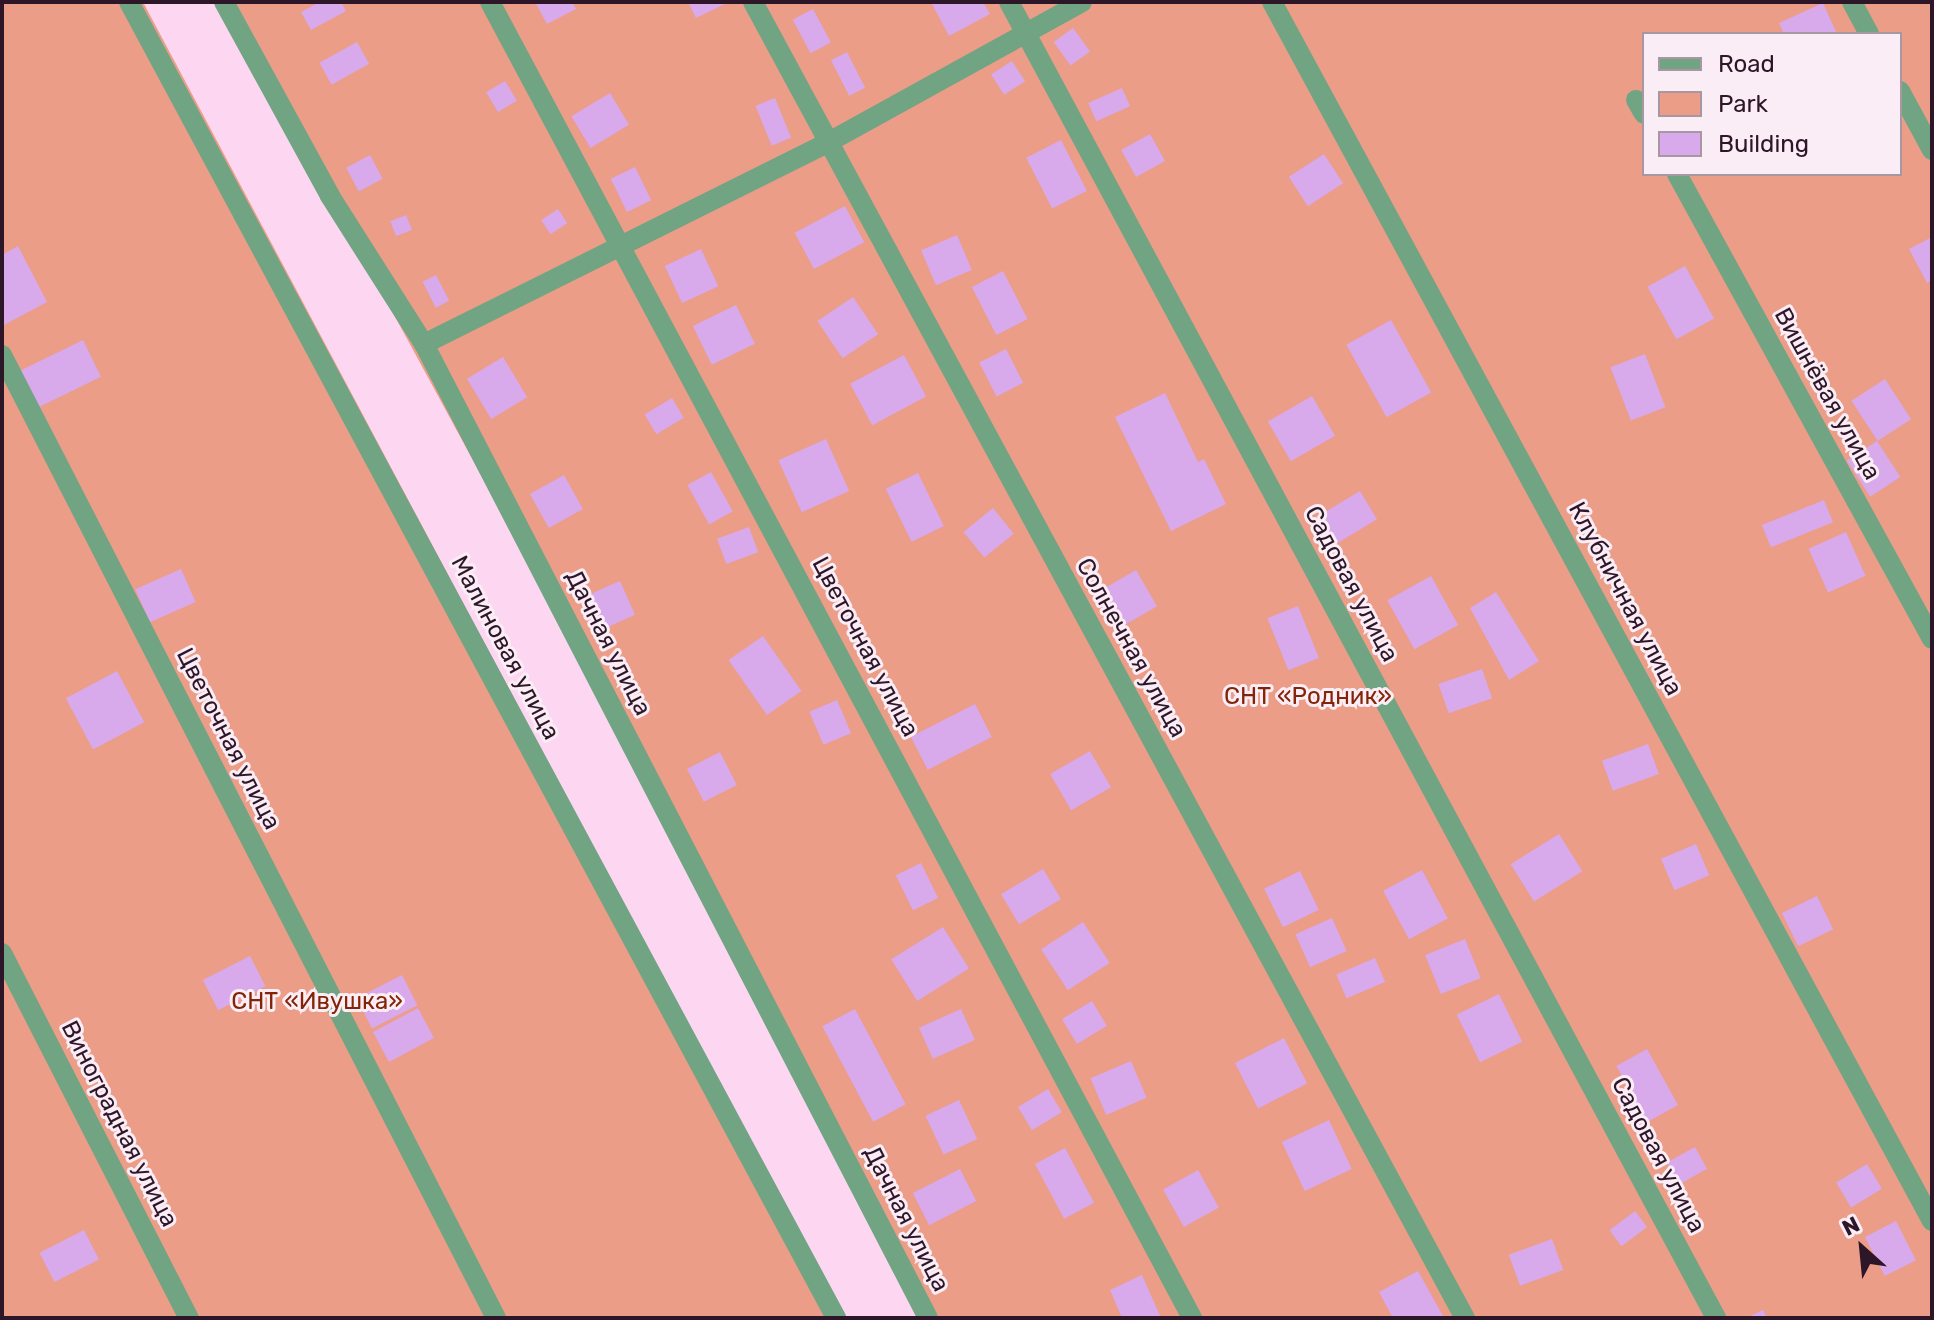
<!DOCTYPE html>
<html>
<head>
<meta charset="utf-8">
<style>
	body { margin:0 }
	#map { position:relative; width:1934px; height:1320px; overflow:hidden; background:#fdd7f2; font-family:Rubik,sans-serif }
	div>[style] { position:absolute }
	.green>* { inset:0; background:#ec9d87 }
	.building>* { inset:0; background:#d8a9eb; transform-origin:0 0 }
	.minor>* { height:20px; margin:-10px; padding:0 10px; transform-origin:10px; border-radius:10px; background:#70a483 }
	span { translate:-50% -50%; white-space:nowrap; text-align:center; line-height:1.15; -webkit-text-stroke:6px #faedf6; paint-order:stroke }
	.street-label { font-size:24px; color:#2d1627 }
	.park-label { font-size:24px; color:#832406 }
	.frame { position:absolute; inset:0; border:4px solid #2d1627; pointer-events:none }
	.legend { position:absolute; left:1642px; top:32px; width:260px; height:144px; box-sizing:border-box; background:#faedf6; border:2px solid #a897a3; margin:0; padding:10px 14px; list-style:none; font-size:24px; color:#2d1627 }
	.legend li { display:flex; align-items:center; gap:16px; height:40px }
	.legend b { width:40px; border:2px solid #a897a3 }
	.north { position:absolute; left:1822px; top:1208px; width:80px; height:80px; -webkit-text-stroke:6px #faedf6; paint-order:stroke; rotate:333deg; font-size:22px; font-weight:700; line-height:32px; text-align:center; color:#2d1627 }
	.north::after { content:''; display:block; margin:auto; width:28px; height:36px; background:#2d1627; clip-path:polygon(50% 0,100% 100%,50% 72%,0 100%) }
</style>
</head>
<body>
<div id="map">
	<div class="green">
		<i style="clip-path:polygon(2px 2px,143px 2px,844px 1318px,2px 1318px)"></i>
		<i style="clip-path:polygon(evenodd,224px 2px,1932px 2px,1932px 1318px,939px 1318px,224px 2px,1644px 34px,1900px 34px,1900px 174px,1644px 174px,1644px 34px)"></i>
	</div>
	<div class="building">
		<i style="clip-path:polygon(320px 2px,341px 2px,346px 11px,311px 30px,301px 12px)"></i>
		<i style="clip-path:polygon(535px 2px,572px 2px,576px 9px,547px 24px)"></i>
		<i style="clip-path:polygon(688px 2px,729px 2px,696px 18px)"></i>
		<i style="clip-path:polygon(931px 2px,983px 2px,990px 14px,949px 36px)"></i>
		<i style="clip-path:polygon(1823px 3px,1837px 34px,1784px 34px,1779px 23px)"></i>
		<i style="left:813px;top:9px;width:38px;height:23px;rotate:62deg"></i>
		<i style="left:1073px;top:28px;width:29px;height:24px;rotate:54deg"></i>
		<i style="left:357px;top:42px;width:25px;height:43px;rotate:61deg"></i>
		<i style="left:847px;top:52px;width:40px;height:18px;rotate:63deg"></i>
		<i style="left:1012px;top:61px;width:24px;height:25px;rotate:57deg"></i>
		<i style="left:505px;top:81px;width:23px;height:22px;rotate:59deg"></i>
		<i style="left:1122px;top:88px;width:20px;height:37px;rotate:66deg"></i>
		<i style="left:610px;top:93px;width:37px;height:45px;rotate:59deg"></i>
		<i style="left:775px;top:98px;width:43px;height:21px;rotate:68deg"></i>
		<i style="left:1150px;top:134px;width:31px;height:33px;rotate:61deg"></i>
		<i style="left:1061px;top:140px;width:57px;height:39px;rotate:63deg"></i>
		<i style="left:1324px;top:154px;width:35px;height:42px;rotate:57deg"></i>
		<i style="left:370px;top:155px;width:27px;height:27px;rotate:62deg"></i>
		<i style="left:635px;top:167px;width:37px;height:27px;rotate:64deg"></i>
		<i style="left:845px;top:206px;width:41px;height:57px;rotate:62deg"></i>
		<i style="left:558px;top:209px;width:17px;height:20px;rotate:57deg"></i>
		<i style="left:406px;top:215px;width:16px;height:17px;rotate:68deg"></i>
		<i style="left:957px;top:235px;width:38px;height:39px;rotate:67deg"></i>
		<i style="clip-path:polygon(1932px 237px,1932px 280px,1927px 283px,1909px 249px)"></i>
		<i style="clip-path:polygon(18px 246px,47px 302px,2px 326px,2px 255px)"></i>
		<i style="left:701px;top:249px;width:41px;height:40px;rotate:65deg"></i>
		<i style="left:1685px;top:266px;width:60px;height:43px;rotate:61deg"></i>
		<i style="left:1003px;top:271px;width:54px;height:35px;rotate:63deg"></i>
		<i style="left:436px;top:275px;width:29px;height:15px;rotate:63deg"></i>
		<i style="left:853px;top:297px;width:45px;height:43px;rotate:56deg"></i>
		<i style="left:736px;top:305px;width:43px;height:48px;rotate:64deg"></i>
		<i style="left:1391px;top:320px;width:83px;height:51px;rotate:61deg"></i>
		<i style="left:83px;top:340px;width:41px;height:70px;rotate:64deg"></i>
		<i style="left:1006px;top:349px;width:38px;height:30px;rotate:63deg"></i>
		<i style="left:1645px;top:354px;width:57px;height:37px;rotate:69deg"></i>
		<i style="left:904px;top:355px;width:47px;height:61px;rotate:62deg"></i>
		<i style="left:503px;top:357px;width:47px;height:42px;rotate:59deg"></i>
		<i style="left:1885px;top:379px;width:48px;height:40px;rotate:57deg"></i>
		<i style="clip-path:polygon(1165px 393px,1198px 462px,1204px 459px,1226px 504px,1171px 531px,1115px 417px)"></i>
		<i style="left:1312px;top:396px;width:46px;height:51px;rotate:60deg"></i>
		<i style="left:672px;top:398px;width:23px;height:32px;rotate:59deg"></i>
		<i style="left:826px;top:439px;width:57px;height:52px;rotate:66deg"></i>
		<i style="left:1877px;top:441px;width:43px;height:36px;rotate:57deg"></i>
		<i style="left:711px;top:472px;width:45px;height:27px;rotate:61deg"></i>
		<i style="left:918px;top:473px;width:59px;height:36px;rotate:64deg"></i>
		<i style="left:564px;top:475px;width:39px;height:39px;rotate:61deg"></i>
		<i style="left:1360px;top:491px;width:33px;height:47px;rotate:59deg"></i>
		<i style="left:1824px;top:500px;width:24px;height:67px;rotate:68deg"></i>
		<i style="left:993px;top:508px;width:33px;height:38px;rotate:51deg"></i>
		<i style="left:749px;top:527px;width:27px;height:34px;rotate:70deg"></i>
		<i style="left:1846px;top:532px;width:48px;height:41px;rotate:66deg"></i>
		<i style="left:181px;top:569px;width:36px;height:50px;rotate:66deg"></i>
		<i style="left:1136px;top:570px;width:42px;height:42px;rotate:60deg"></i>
		<i style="left:1431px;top:576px;width:56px;height:50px;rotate:61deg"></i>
		<i style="left:620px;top:581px;width:37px;height:34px;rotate:66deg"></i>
		<i style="clip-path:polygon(1496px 592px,1539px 661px,1509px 680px,1470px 608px)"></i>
		<i style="left:1298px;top:606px;width:56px;height:33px;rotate:68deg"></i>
		<i style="left:763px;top:636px;width:67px;height:42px;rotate:55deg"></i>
		<i style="left:1482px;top:669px;width:31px;height:46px;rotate:71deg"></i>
		<i style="left:117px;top:671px;width:58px;height:58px;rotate:62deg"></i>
		<i style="left:837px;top:700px;width:36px;height:30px;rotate:67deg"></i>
		<i style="left:975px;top:704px;width:37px;height:72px;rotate:63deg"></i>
		<i style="left:1648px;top:744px;width:32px;height:49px;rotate:70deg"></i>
		<i style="left:1090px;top:751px;width:42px;height:46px;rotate:60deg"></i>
		<i style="left:720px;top:752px;width:37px;height:37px;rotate:63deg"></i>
		<i style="left:1559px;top:834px;width:44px;height:57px;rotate:58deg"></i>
		<i style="left:1696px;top:844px;width:34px;height:38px;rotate:67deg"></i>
		<i style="left:921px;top:863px;width:39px;height:28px;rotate:64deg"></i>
		<i style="left:1043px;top:869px;width:35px;height:49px;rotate:59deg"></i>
		<i style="left:1422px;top:870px;width:55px;height:44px;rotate:62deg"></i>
		<i style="left:1300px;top:871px;width:43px;height:40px;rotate:64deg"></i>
		<i style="left:1817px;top:896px;width:37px;height:39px;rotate:64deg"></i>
		<i style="left:1332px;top:918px;width:36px;height:40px;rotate:66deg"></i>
		<i style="left:1083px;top:922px;width:49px;height:50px;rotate:57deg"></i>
		<i style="left:943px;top:927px;width:49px;height:61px;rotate:58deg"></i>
		<i style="left:1465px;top:939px;width:42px;height:43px;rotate:68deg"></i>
		<i style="left:250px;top:956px;width:34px;height:53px;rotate:63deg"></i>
		<i style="left:1375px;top:958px;width:26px;height:42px;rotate:67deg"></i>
		<i style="left:402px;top:975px;width:34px;height:51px;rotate:63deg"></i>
		<i style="left:1499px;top:994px;width:53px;height:47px;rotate:64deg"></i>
		<i style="left:1092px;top:1001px;width:29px;height:35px;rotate:59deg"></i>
		<i style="left:418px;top:1008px;width:34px;height:51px;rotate:62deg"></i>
		<i style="left:855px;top:1009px;width:108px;height:37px;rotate:62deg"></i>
		<i style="left:961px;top:1009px;width:34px;height:46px;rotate:66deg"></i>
		<i style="left:1284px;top:1038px;width:51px;height:55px;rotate:63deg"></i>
		<i style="left:1647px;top:1049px;width:64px;height:35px;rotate:61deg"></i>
		<i style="left:1131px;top:1061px;width:40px;height:44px;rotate:67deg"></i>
		<i style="left:1048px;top:1089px;width:27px;height:35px;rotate:59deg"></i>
		<i style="left:959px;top:1100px;width:43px;height:37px;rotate:65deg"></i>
		<i style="left:1329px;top:1120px;width:54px;height:52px;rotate:65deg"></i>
		<i style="left:1695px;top:1147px;width:25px;height:32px;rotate:61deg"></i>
		<i style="left:1065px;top:1148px;width:62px;height:34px;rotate:62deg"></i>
		<i style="left:1867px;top:1164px;width:29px;height:36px;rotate:59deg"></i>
		<i style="left:960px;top:1169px;width:36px;height:53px;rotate:63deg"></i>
		<i style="left:1198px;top:1170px;width:43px;height:40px;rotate:61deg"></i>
		<i style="left:1635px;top:1211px;width:20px;height:32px;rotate:53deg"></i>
		<i style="left:1896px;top:1221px;width:44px;height:35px;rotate:63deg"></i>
		<i style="left:84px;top:1230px;width:33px;height:50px;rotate:63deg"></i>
		<i style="left:1552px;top:1239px;width:33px;height:46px;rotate:70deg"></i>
		<i style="clip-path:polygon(1418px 1271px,1444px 1318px,1393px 1318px,1379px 1292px)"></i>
		<i style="clip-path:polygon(1142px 1275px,1161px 1318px,1122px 1318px,1110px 1290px)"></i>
		<i style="clip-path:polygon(1763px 1310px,1767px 1318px,1746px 1318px)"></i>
	</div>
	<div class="minor">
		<i style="left:129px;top:2px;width:1494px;rotate:61.75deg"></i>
		<i style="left:224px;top:2px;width:221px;rotate:61.3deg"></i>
		<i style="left:330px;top:196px;width:175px;rotate:57.6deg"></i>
		<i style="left:424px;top:344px;width:1097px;rotate:62.64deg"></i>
		<i style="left:490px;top:2px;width:1492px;rotate:61.92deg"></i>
		<i style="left:753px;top:2px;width:1496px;rotate:61.59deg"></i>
		<i style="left:1009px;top:2px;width:1494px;rotate:61.75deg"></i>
		<i style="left:1272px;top:2px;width:1386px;rotate:61.57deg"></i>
		<i style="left:1852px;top:2px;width:36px;rotate:62deg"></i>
		<i style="left:1900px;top:91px;width:67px;rotate:61.5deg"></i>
		<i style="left:1636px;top:100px;width:16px;rotate:60deg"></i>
		<i style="left:1677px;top:174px;width:530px;rotate:61.26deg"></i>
		<i style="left:424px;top:344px;width:450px;rotate:-26.5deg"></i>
		<i style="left:827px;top:143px;width:291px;rotate:-28.9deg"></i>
		<i style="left:2px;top:355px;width:1082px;rotate:62.84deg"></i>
		<i style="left:2px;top:953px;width:410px;rotate:62.9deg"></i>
	</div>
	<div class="street-label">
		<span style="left:1827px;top:394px;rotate:61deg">Вишнёвая улица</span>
		<span style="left:1351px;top:584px;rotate:62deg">Садовая улица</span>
		<span style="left:1625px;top:599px;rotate:62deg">Клубничная улица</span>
		<span style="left:608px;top:643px;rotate:63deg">Дачная улица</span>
		<span style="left:865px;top:647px;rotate:62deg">Цветочная улица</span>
		<span style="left:505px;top:648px;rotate:62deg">Малиновая улица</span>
		<span style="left:1131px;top:648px;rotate:61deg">Солнечная улица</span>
		<span style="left:228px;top:739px;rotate:63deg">Цветочная улица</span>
		<span style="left:119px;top:1124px;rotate:63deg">Виноградная улица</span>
		<span style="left:1658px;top:1155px;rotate:62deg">Садовая улица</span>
		<span style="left:906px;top:1219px;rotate:63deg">Дачная улица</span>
	</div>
	<div class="park-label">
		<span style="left:1308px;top:697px">СНТ «Родник»</span>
		<span style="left:317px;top:1002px">СНТ «Ивушка»</span>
	</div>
	<div class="frame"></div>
	<ul class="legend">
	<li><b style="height:10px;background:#70a483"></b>Road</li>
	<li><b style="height:22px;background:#ec9d87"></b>Park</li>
	<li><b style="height:22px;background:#d8a9eb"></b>Building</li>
	</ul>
	<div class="north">N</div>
</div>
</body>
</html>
